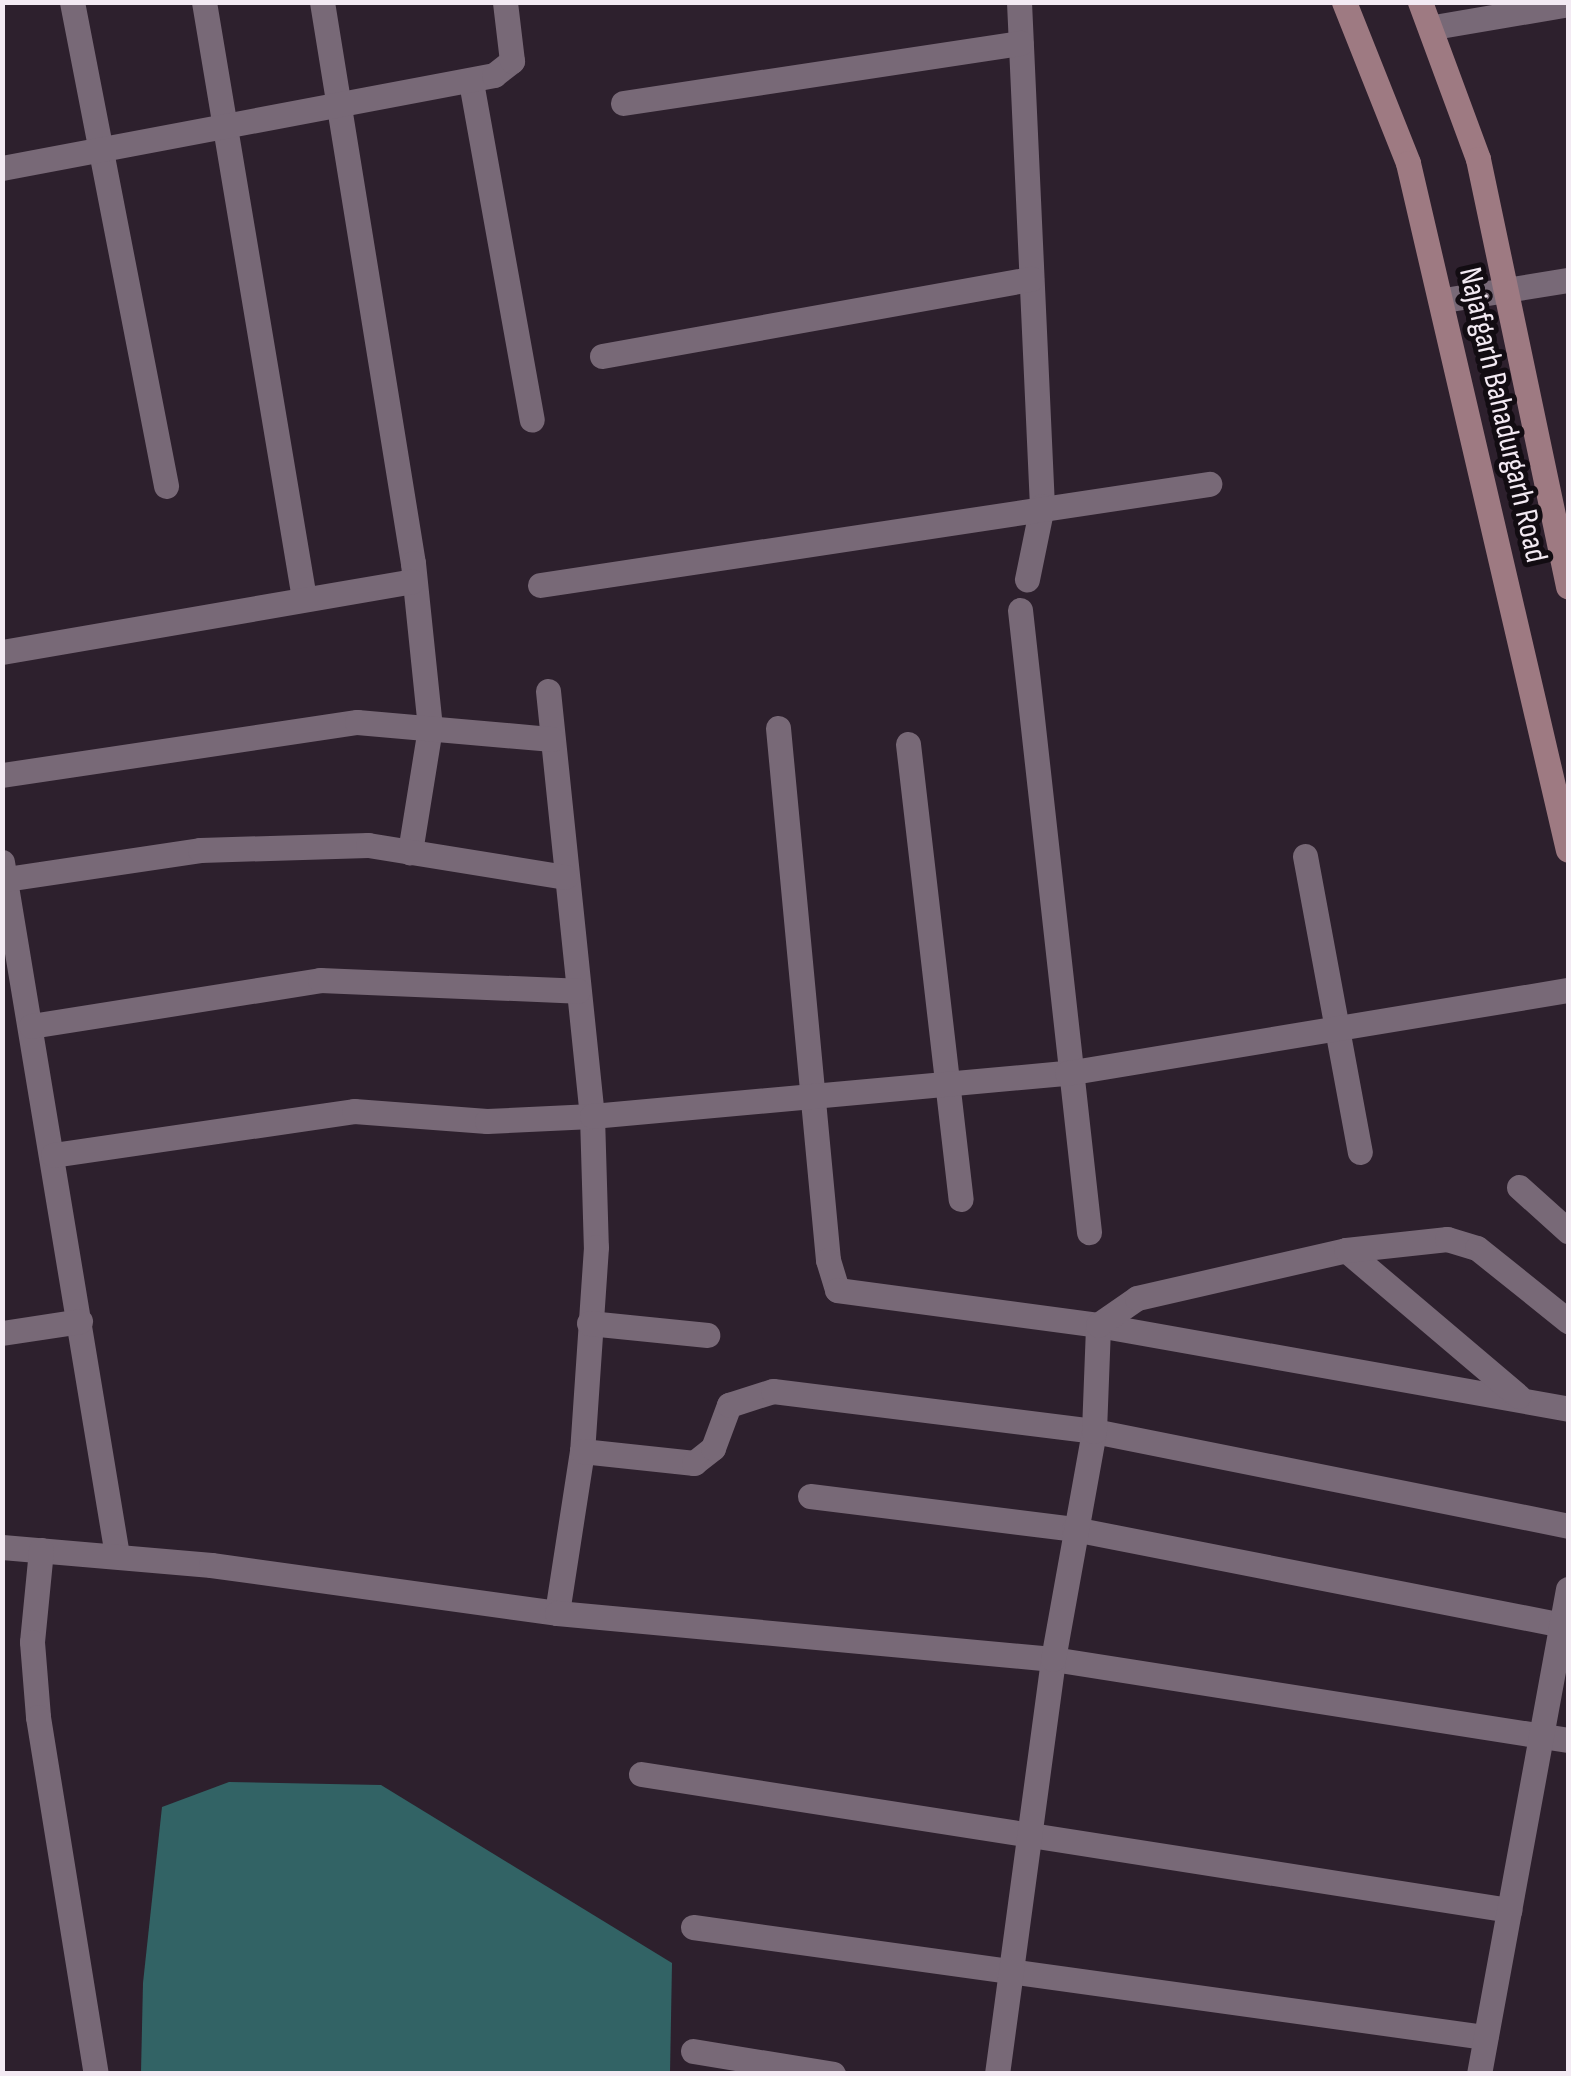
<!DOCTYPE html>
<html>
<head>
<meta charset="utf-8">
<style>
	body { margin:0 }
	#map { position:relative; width:1571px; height:2076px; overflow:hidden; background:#2d202d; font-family:"Sofia Sans Condensed",sans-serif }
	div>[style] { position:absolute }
	.water>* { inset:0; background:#326365 }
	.street>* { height:25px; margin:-12.5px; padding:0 12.5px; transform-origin:12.5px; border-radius:12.5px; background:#786977 }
	.secondary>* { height:25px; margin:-12.5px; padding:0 12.5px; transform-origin:12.5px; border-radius:12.5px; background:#9e7a82 }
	span { translate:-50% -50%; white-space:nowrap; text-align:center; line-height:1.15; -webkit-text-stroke:10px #120c12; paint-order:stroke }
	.street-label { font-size:32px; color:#f3eaf3 }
	.frame { position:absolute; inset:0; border:5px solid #f3eaf3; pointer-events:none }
</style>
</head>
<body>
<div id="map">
	<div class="water">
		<i style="clip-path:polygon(229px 1782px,381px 1785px,672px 1963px,670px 2073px,141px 2073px,143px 1983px,162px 1807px)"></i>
	</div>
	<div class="street">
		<i style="left:72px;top:2px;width:493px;rotate:79deg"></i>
		<i style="left:204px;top:2px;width:604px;rotate:80.48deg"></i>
		<i style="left:322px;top:2px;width:568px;rotate:80.79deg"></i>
		<i style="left:413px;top:563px;width:166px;rotate:84.1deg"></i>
		<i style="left:430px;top:728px;width:126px;rotate:99.2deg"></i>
		<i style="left:1019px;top:2px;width:505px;rotate:87.39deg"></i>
		<i style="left:1042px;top:506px;width:75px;rotate:101.6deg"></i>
		<i style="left:1434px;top:27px;width:136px;rotate:-9.7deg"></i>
		<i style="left:471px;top:82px;width:343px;rotate:79.8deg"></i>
		<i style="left:623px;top:103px;width:402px;rotate:-8.6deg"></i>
		<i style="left:2px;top:168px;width:501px;rotate:-10.7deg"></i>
		<i style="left:494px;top:75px;width:23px;rotate:-38deg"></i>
		<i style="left:512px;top:61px;width:59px;rotate:-96.8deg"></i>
		<i style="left:1444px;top:300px;width:126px;rotate:-9.2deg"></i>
		<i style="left:602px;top:356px;width:436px;rotate:-10.2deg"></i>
		<i style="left:540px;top:585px;width:677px;rotate:-8.59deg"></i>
		<i style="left:1020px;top:610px;width:626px;rotate:83.67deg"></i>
		<i style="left:2px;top:652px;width:416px;rotate:-9.8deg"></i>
		<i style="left:548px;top:691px;width:427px;rotate:84.1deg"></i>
		<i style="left:592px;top:1116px;width:131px;rotate:88.3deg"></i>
		<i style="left:596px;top:1247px;width:204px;rotate:93.9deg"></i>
		<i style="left:582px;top:1451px;width:164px;rotate:98.8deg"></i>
		<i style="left:778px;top:728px;width:534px;rotate:84.63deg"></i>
		<i style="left:828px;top:1260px;width:31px;rotate:73deg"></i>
		<i style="left:837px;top:1290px;width:263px;rotate:7.6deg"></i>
		<i style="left:1098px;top:1325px;width:477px;rotate:10.1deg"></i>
		<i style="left:908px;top:744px;width:458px;rotate:83.4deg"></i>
		<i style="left:2px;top:775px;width:359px;rotate:-8.5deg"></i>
		<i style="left:357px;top:722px;width:196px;rotate:5deg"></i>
		<i style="left:1305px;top:856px;width:301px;rotate:79.5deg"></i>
		<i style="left:2px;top:862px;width:702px;rotate:80.58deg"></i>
		<i style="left:6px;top:879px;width:196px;rotate:-8.5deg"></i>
		<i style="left:200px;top:850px;width:168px;rotate:-1.7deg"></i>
		<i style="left:368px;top:845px;width:200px;rotate:9.2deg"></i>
		<i style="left:31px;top:1026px;width:293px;rotate:-9deg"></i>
		<i style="left:320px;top:980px;width:258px;rotate:2.4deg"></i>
		<i style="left:53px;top:1155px;width:304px;rotate:-8.3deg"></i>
		<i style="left:354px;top:1111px;width:133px;rotate:4.3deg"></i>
		<i style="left:487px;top:1121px;width:105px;rotate:-2.7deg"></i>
		<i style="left:592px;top:1116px;width:477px;rotate:-5.2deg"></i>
		<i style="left:1067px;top:1073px;width:508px;rotate:-9.41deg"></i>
		<i style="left:1519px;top:1187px;width:66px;rotate:41.9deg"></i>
		<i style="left:1346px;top:1250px;width:226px;rotate:40.3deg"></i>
		<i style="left:589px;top:1323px;width:119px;rotate:5.8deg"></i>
		<i style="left:2px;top:1333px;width:79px;rotate:-8.7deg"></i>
		<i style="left:582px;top:1451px;width:113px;rotate:6.1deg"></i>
		<i style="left:694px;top:1463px;width:24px;rotate:-38deg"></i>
		<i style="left:713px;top:1448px;width:46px;rotate:-69.6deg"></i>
		<i style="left:729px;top:1405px;width:46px;rotate:-17.7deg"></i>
		<i style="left:773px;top:1391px;width:323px;rotate:7.1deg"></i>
		<i style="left:1094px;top:1431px;width:483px;rotate:11.3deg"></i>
		<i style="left:810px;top:1496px;width:266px;rotate:7.1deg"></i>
		<i style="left:1074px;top:1529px;width:503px;rotate:11.11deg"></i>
		<i style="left:2px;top:1547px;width:210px;rotate:4.9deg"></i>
		<i style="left:211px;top:1565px;width:349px;rotate:7.9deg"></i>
		<i style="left:557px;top:1613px;width:498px;rotate:5.3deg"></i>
		<i style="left:1053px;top:1659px;width:521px;rotate:8.94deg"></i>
		<i style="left:41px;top:1550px;width:92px;rotate:95.6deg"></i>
		<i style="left:32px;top:1642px;width:75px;rotate:85.4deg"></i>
		<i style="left:38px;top:1717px;width:362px;rotate:80.8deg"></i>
		<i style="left:641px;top:1774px;width:879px;rotate:8.9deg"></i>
		<i style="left:693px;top:1927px;width:800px;rotate:7.91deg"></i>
		<i style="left:693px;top:2051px;width:142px;rotate:9.3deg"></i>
		<i style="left:997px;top:2074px;width:419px;rotate:-82.3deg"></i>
		<i style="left:1053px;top:1659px;width:232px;rotate:-79.8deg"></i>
		<i style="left:1094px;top:1431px;width:106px;rotate:-87.8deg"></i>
		<i style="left:1098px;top:1325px;width:47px;rotate:-34.7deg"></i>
		<i style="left:1137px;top:1298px;width:214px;rotate:-12.9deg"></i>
		<i style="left:1346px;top:1250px;width:102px;rotate:-6.2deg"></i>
		<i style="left:1447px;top:1239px;width:31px;rotate:17deg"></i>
		<i style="left:1477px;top:1248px;width:117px;rotate:38.7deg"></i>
		<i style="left:1479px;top:2074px;width:493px;rotate:-79.6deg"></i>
	</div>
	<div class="secondary">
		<i style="left:1344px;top:2px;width:173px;rotate:68.3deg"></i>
		<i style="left:1408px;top:163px;width:705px;rotate:76.89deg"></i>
		<i style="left:1420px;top:2px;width:167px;rotate:69.7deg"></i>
		<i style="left:1478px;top:159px;width:437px;rotate:78.1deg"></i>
	</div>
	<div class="street-label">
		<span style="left:1502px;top:415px;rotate:77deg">Najafgarh Bahadurgarh Road</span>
	</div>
	<div class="frame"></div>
</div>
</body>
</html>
